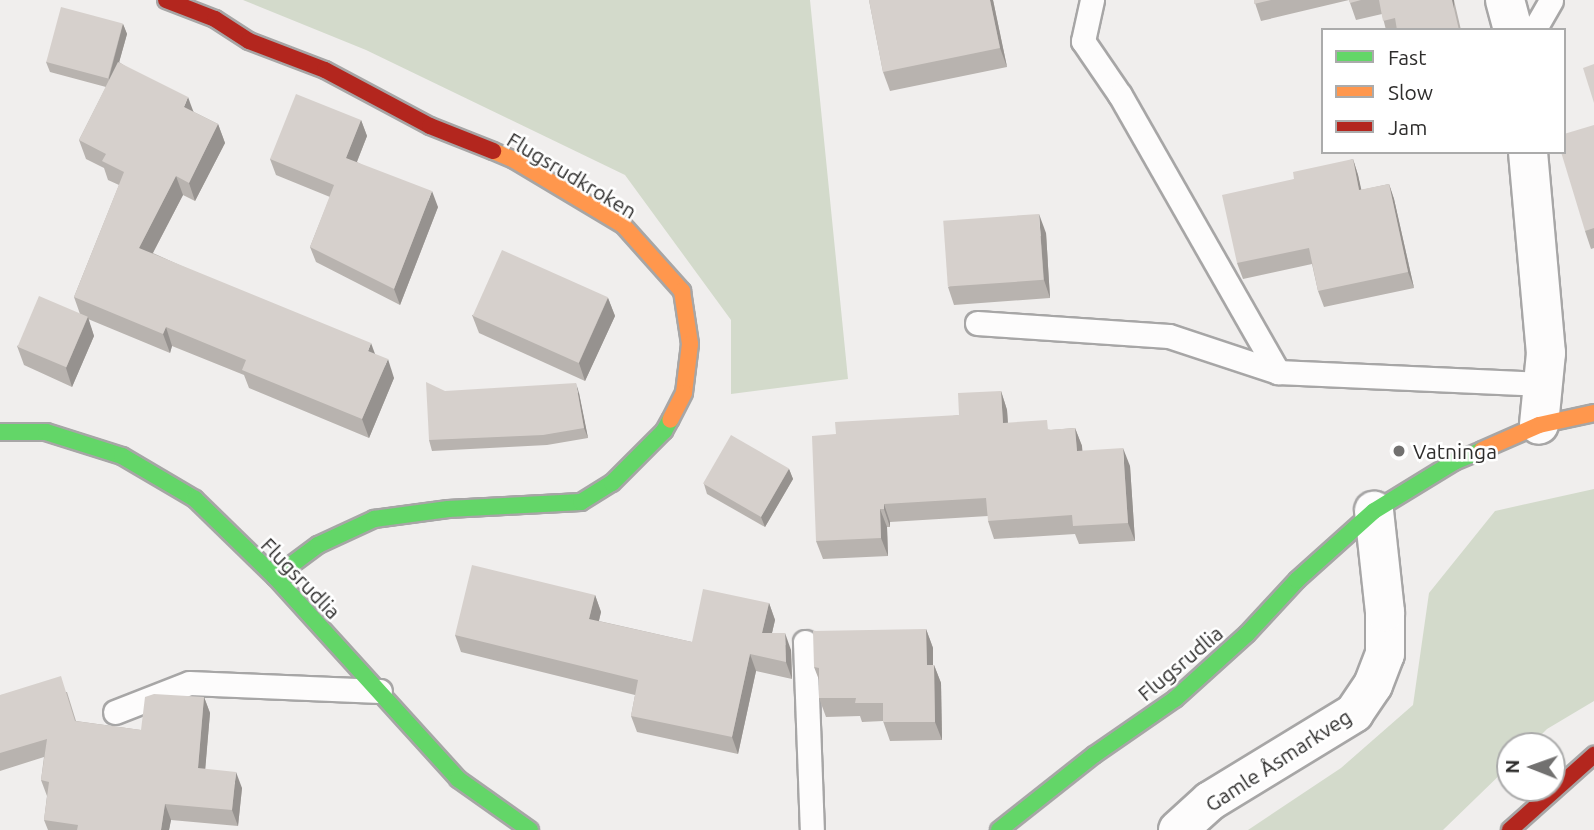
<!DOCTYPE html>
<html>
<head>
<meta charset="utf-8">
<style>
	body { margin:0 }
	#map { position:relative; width:1594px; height:830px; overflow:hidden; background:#f0eeed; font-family:Ubuntu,sans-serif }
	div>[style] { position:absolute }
	.green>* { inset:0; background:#d3dacb }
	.roads { filter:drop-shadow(2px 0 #a7a6a6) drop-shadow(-2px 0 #a7a6a6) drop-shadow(0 2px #a7a6a6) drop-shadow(0 -2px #a7a6a6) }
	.lane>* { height:23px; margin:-11.5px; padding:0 11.5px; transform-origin:11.5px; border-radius:11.5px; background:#fdfcfc }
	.street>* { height:38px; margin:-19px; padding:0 19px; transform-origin:19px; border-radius:19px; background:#fdfcfc }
	.fast>* { height:16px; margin:-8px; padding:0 8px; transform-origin:8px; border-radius:8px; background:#63d668 }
	.slow>* { height:16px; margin:-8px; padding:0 8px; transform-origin:8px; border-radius:8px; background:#ff974d }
	.jam>* { height:16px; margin:-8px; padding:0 8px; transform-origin:8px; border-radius:8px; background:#b3261e }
	.wall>* { inset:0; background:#b8b3af }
	.shaded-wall>* { inset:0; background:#96928f; transform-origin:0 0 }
	.building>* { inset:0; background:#d6d0cc; transform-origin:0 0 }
	.dots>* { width:19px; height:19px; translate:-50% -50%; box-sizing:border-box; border:4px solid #fff; border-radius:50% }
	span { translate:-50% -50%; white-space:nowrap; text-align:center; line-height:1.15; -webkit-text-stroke:5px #fff; paint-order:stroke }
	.street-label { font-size:21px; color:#2e2d2c }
	.poi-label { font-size:21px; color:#2e2d2c }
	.left { translate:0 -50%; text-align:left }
	.legend { position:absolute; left:1321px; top:28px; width:245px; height:126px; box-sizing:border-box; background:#fff; border:2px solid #ababab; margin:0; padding:9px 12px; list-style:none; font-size:21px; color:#2e2d2c }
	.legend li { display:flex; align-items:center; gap:14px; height:35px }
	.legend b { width:35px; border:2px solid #ababab }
	.north { position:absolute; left:1496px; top:732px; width:70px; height:70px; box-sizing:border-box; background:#fff; border:2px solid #ababab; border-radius:50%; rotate:271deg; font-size:19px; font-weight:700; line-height:28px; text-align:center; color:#2e2d2c }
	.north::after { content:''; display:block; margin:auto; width:24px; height:32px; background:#727170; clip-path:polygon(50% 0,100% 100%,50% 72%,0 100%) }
</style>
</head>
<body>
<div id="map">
	<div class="green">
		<i style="clip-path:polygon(243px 0,810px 0,848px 379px,731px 394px,731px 320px,625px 175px,366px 50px)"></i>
		<i style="clip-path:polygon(1594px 489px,1594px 701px,1547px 729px,1530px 746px,1510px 746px,1510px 765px,1443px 830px,1248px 830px,1341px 768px,1413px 705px,1429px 593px,1495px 511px)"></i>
	</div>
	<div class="roads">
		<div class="lane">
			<i style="left:1092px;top:0;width:42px;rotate:102.4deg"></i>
			<i style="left:1083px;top:41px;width:65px;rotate:55.6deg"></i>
			<i style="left:1120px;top:95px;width:319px;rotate:60.3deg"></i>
			<i style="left:1278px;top:372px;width:265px;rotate:2.6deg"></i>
			<i style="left:1534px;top:30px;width:34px;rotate:-60deg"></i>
			<i style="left:977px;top:323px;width:192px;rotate:3.9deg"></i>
			<i style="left:1169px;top:336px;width:115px;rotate:18.3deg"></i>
			<i style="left:805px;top:642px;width:188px;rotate:87.9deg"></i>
			<i style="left:115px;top:712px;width:79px;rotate:-21.4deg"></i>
			<i style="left:189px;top:683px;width:191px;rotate:2.4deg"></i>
		</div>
		<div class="street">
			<i style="left:1505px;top:0;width:31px;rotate:75deg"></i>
			<i style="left:1528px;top:152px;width:202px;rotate:84.9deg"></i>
			<i style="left:1546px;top:353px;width:72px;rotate:95.6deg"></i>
			<i style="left:1178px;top:830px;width:43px;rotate:-42.2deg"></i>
			<i style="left:1210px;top:801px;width:169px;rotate:-31.4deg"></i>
			<i style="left:1354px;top:713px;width:34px;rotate:-56deg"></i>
			<i style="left:1373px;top:685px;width:33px;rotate:-69deg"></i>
			<i style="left:1385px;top:654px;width:42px;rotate:-90deg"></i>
			<i style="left:1385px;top:612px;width:102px;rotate:-96.2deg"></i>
		</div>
		<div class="fast">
			<i style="left:0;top:432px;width:46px"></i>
			<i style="left:46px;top:432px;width:80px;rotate:17.5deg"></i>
			<i style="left:122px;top:456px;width:85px;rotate:30.5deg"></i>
			<i style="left:195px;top:499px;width:112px;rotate:44.3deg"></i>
			<i style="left:275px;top:577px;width:273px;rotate:47.8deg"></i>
			<i style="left:458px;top:779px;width:88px;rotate:35.3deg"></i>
			<i style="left:275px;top:577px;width:54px;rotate:-36.7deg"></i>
			<i style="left:318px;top:545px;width:62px;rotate:-24.9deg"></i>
			<i style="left:374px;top:519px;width:75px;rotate:-7.7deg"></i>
			<i style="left:448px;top:509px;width:133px;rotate:-3deg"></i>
			<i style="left:581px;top:502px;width:36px;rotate:-32deg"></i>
			<i style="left:612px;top:483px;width:74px;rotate:-45deg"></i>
			<i style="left:664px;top:431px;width:13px;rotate:-61deg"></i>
			<i style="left:999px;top:830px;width:121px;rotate:-38.3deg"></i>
			<i style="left:1094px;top:755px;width:98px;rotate:-34.7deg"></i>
			<i style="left:1175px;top:699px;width:97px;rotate:-42.1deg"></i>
			<i style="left:1247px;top:634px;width:74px;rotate:-47.2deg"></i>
			<i style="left:1297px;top:580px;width:103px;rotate:-41.9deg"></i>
			<i style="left:1374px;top:511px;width:94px;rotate:-31.5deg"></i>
			<i style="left:1454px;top:462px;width:30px;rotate:-23deg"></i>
		</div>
		<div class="slow">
			<i style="left:493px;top:151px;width:23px;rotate:23deg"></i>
			<i style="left:514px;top:160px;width:127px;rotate:30.8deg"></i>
			<i style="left:623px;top:225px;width:89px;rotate:48.2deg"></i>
			<i style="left:682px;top:291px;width:54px;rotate:81.4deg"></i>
			<i style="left:690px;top:344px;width:49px;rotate:97deg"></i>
			<i style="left:684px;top:393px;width:30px;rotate:117deg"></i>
			<i style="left:1482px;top:450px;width:62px;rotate:-23.7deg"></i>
			<i style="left:1539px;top:425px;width:56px;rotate:-12.3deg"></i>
		</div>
		<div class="jam">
			<i style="left:166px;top:0;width:53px;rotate:21.2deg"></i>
			<i style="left:215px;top:19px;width:40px;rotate:32.9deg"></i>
			<i style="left:249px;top:41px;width:81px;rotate:20.9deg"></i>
			<i style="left:325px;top:70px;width:119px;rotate:28.1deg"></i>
			<i style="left:430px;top:126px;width:68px;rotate:21.6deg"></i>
			<i style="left:1510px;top:830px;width:113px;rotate:-41.8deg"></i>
		</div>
	</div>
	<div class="wall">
		<i style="clip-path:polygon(869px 0,993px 0,1007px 67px,890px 91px,883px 72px)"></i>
		<i style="clip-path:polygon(1254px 0,1454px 0,1461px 30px,1386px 30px,1382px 14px,1356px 20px,1349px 0,1261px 21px)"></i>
		<i style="clip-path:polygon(123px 24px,127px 34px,119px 62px,194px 112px,218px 124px,225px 143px,195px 201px,183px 195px,153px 253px,375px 354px,394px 378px,369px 438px,249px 388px,244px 375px,172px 346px,170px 353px,88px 319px,94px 336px,72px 387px,24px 365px,17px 346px,80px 314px,74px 297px,119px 185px,108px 180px,104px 168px,86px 159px,79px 140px,106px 87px,50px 72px,46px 62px)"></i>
		<i style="clip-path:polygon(361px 120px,367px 136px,357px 162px,438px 207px,400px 305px,316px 262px,310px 247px,330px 197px,276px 175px,270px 159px)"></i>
		<i style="clip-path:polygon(1594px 125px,1594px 248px,1591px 249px,1585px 231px)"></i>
		<i style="clip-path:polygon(1353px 159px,1358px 175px,1361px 190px,1389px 184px,1394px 199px,1414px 288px,1324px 307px,1318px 291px,1312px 264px,1243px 279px,1237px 263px,1294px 179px)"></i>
		<i style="clip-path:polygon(1046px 233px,1050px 298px,954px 305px,948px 287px)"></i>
		<i style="clip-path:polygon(608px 298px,615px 316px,585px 381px,479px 333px,472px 315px)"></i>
		<i style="clip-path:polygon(445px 391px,579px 393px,588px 438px,547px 445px,432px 451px,429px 440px)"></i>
		<i style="clip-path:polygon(1001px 391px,1007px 410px,1008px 423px,1051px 430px,1075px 428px,1082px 446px,1082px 451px,1130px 466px,1135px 541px,1079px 544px,1075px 534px,994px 539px,988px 521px,988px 516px,890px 522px,890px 527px,887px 527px,888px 556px,823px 559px,816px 541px,836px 434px,959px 415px)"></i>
		<i style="clip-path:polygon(789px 469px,793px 479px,765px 527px,707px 494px,704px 484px)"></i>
		<i style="clip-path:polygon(595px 595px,601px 612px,599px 621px,692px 642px,769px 603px,775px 620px,772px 633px,791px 650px,792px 679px,756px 671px,738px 754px,637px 732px,631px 716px,635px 695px,461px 652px,455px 635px)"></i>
		<i style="clip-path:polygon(926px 629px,933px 648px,933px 665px,934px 665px,941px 683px,942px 740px,890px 741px,883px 721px,862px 722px,860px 716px,826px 717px,819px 698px,819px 680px,814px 667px)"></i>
		<i style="clip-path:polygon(67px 692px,76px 721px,141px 730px,204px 697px,210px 713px,205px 769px,242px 788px,238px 826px,171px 820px,169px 830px,48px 830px,44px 820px,47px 796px,41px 780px,44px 757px,0 771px,0 695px)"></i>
	</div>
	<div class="shaded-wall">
		<i style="clip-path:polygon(990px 0,993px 0,1007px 67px,1000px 48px)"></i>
		<i style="left:1452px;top:0;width:2px;height:31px"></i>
		<i style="clip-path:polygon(123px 24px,127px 34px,112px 88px,109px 78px)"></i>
		<i style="clip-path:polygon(188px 97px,195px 116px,184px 107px)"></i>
		<i style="clip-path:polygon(361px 120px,367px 136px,352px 174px,346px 158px)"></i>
		<i style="clip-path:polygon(218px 124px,225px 143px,195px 201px,189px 183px)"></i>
		<i style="clip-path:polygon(1353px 159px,1358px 175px,1365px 206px,1359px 190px)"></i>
		<i style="clip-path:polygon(176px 176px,183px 195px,146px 266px,139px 248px)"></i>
		<i style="clip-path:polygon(1389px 184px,1394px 199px,1414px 288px,1408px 272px)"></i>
		<i style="clip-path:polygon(432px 191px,438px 207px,400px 305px,394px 289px)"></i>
		<i style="clip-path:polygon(1039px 214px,1046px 233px,1050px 298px,1044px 280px)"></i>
		<i style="clip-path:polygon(608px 298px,615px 316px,585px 381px,579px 363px)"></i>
		<i style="clip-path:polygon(88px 317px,94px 336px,72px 387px,66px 368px)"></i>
		<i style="clip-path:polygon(166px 327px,172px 346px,170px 353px,163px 334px)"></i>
		<i style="clip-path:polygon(371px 343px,378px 362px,368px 351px)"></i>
		<i style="clip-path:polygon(388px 359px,394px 378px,369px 438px,362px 419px)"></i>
		<i style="clip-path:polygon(576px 383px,579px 393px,588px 438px,584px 428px)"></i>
		<i style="clip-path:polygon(1001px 391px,1007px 410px,1009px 441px,1003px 423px)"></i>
		<i style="clip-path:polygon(1075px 428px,1082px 446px,1084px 469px,1077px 451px)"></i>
		<i style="clip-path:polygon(1123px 448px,1130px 466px,1135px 541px,1128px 523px)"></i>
		<i style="clip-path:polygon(789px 469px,793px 479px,765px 527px,761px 517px)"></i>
		<i style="clip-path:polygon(884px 504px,890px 522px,890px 527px,884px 509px)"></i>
		<i style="clip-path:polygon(880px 509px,887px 527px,888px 556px,881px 538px)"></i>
		<i style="clip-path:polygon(595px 595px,601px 612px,595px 636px,589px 619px)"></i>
		<i style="clip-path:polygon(769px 603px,775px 620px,768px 650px,762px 633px)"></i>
		<i style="clip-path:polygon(926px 629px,933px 648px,933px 683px,927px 665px)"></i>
		<i style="clip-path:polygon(785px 633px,791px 650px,792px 679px,786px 662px)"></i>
		<i style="clip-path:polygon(750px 654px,756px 671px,738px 754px,732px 737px)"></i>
		<i style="clip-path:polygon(934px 665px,941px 683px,942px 740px,935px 722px)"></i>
		<i style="clip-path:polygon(204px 697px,210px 713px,204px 784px,198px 768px)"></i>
		<i style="clip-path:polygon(236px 772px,242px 788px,238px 826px,232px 810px)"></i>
		<i style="clip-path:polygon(165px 804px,171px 820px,169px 830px,161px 830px)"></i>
	</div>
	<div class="building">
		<i style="clip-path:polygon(869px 0,990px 0,1000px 48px,883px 72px)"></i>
		<i style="clip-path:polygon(1254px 0,1271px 0,1254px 4px)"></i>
		<i style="clip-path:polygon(1349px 0,1361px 0,1350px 3px)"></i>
		<i style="clip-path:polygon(1379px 0,1452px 0,1459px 30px,1397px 30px,1395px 18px,1383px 21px)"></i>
		<i style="left:61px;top:7px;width:64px;height:57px;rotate:15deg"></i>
		<i style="clip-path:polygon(118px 62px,188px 97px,184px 107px,218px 124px,189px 183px,176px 176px,139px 248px,371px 343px,368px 351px,388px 359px,362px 419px,242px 370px,246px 360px,166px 327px,163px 334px,74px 297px,124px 172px,102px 161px,106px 154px,79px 140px)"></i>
		<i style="clip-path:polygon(1594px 64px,1594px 103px,1583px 68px)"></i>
		<i style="clip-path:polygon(296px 94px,361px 120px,346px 158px,432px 191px,394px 289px,310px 247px,334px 185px,270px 159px)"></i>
		<i style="clip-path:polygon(1594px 125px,1594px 228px,1585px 231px,1561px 152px,1564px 152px,1564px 134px)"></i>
		<i style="clip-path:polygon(1353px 159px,1359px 190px,1389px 184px,1408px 272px,1318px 291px,1309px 248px,1237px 263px,1222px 195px,1294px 179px,1293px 172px)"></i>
		<i style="left:1039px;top:214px;width:66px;height:96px;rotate:86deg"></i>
		<i style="left:502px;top:250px;width:116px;height:72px;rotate:24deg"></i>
		<i style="left:39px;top:296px;width:53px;height:55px;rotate:23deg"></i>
		<i style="clip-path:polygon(426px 382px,445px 391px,576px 383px,584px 428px,543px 435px,429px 440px)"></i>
		<i style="clip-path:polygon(1001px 391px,1003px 423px,1047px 420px,1048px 430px,1075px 428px,1077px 451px,1123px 448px,1128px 523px,1073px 526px,1072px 515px,988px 521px,986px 498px,884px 504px,884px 509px,880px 509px,881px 538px,816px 541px,812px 436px,836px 434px,835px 422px,959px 415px,958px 393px)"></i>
		<i style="left:731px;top:435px;width:67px;height:56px;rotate:30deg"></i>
		<i style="clip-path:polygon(472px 565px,595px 595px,589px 619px,692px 642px,703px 589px,769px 603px,762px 633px,785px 633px,786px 662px,750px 654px,732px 737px,631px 716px,638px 680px,455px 635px)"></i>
		<i style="clip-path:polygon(926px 629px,927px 665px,934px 665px,935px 722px,883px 722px,883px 703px,855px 703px,856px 698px,819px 698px,819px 668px,814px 667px,813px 631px)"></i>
		<i style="clip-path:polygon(61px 676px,75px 721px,141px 730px,145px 697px,154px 694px,204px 697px,198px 768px,236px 772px,232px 810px,165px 804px,161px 830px,77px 830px,78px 825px,44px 820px,49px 782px,41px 780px,47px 739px,0 753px,0 695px)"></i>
	</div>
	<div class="dots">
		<i style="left:1399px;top:451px;background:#727170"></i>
	</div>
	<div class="street-label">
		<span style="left:572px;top:175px;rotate:31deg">Flugsrudkroken</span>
		<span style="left:301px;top:578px;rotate:46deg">Flugsrudlia</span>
		<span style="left:1180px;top:663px;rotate:-40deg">Flugsrudlia</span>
		<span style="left:1278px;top:760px;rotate:-33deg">Gamle Åsmarkveg</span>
	</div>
	<div class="poi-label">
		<span class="left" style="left:1413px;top:451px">Vatninga</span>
	</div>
	<ul class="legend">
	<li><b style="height:9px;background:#63d668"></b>Fast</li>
	<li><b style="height:9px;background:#ff974d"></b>Slow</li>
	<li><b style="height:9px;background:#b3261e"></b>Jam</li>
	</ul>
	<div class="north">N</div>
</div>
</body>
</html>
